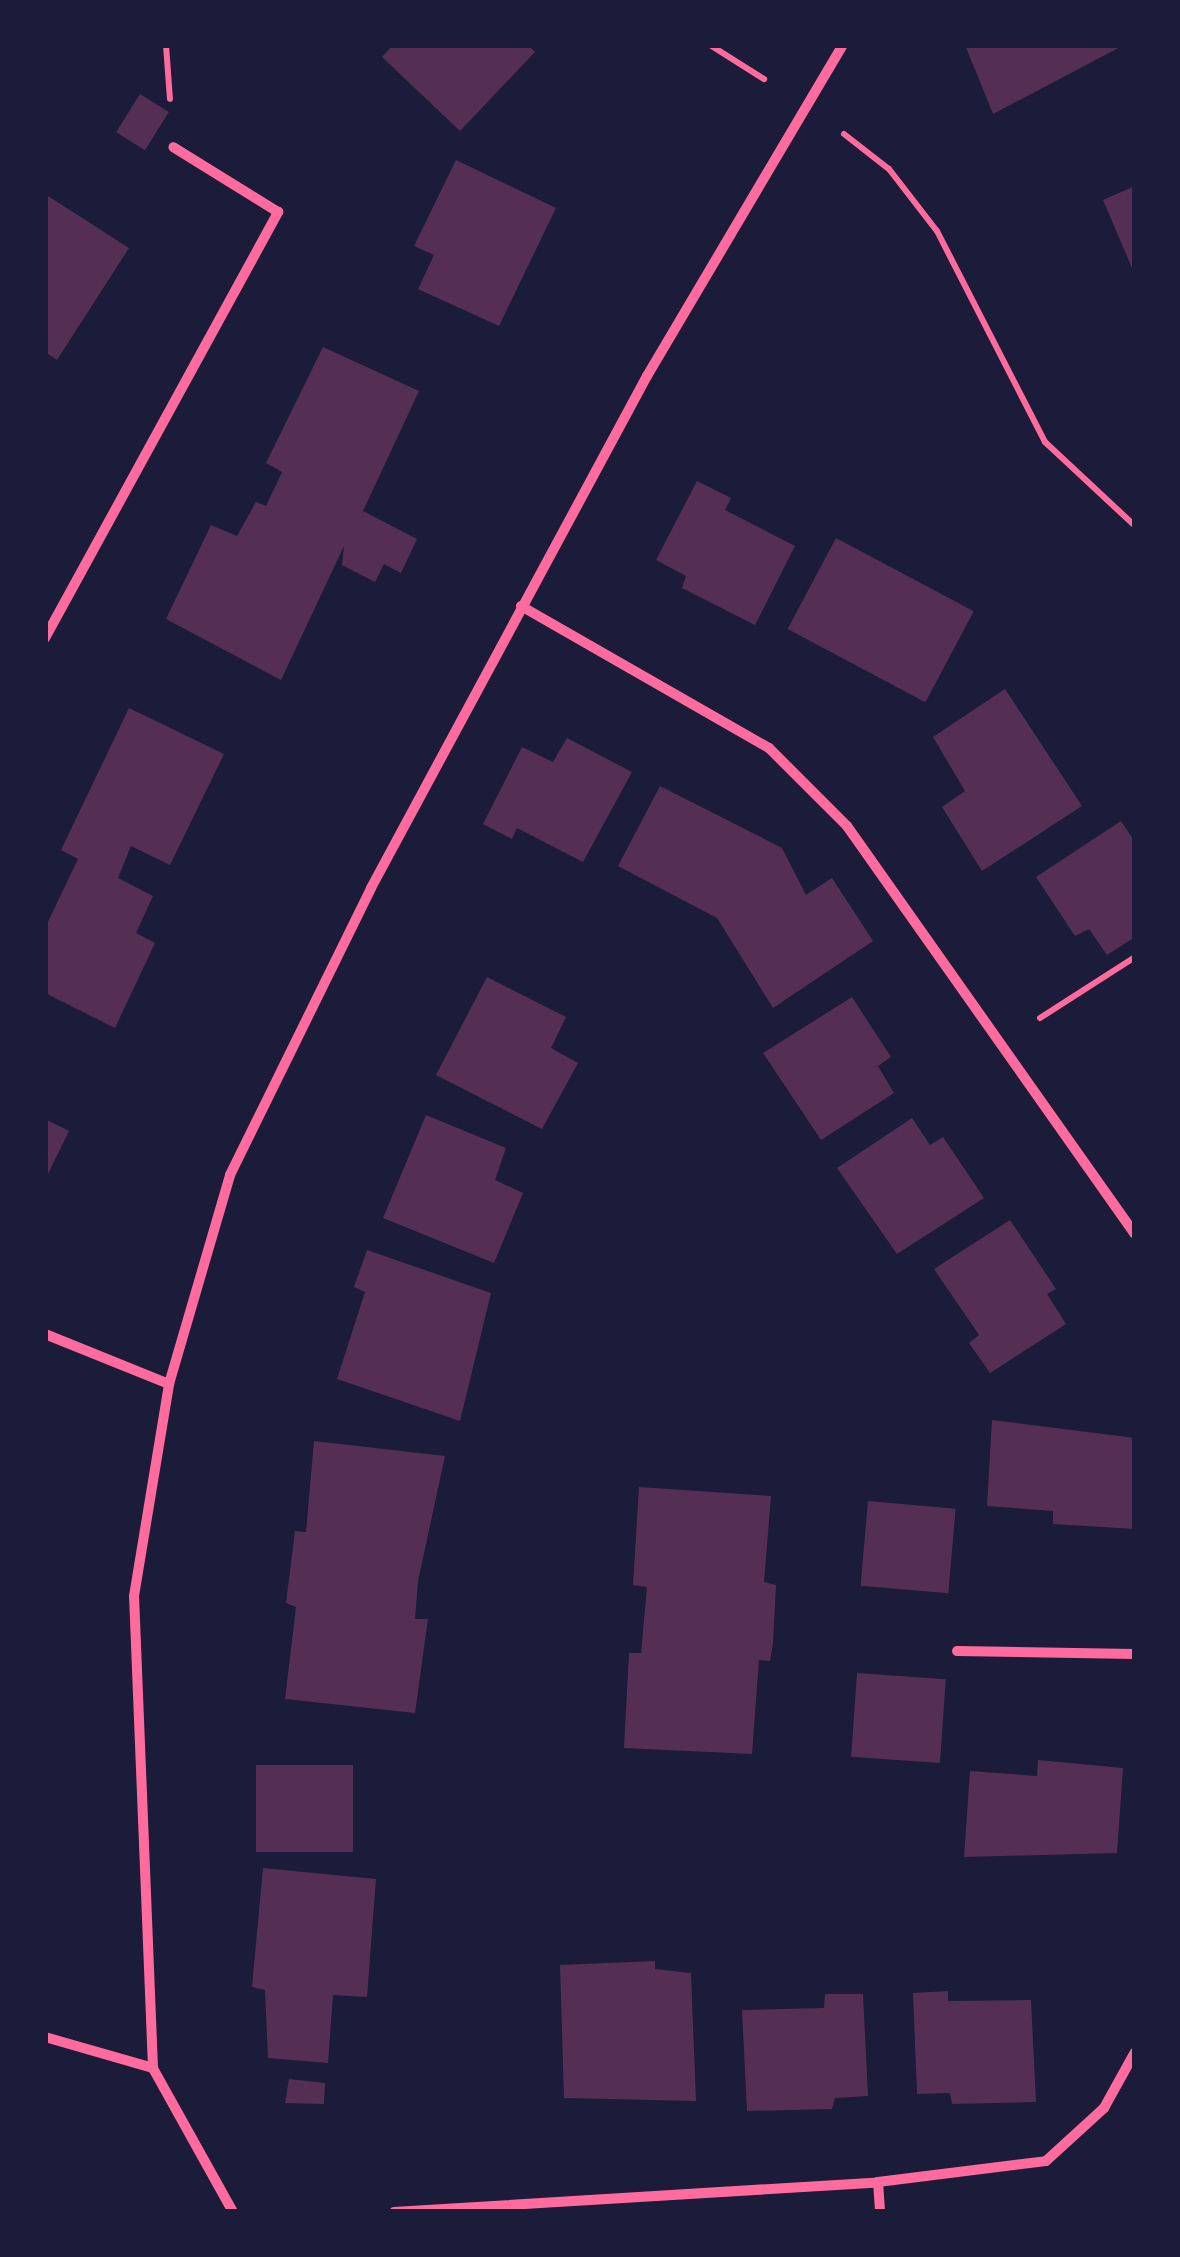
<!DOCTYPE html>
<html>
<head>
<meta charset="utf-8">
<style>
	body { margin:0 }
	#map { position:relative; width:1180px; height:2257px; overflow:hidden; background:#1b1b3a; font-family:"Titillium Web",sans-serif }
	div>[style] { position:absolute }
	.building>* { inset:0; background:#542f53; transform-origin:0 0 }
	.path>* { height:6px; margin:-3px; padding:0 3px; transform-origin:3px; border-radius:3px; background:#ff6b9d }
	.minor>* { height:10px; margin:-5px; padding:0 5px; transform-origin:5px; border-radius:5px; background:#ff6b9d }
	span { translate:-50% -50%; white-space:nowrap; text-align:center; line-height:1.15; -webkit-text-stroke:10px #1b1b3a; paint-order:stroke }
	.frame { position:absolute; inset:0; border:48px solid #1b1b3a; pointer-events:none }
</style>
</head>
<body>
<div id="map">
	<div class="building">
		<i style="clip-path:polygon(393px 45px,528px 45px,535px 52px,460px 131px,382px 57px)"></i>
		<i style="clip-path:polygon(965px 45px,1124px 45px,993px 114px)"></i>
		<i style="left:140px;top:94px;width:34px;height:45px;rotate:32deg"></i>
		<i style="clip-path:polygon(456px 160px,556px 208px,499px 326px,418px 289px,434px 255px,414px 246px)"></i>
		<i style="clip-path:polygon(1135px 186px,1135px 275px,1103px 200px)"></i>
		<i style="clip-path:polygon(45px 194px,129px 248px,57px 360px,45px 352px)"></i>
		<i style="clip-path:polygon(323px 347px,419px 391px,363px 511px,417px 539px,401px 573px,384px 564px,375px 582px,342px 565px,344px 546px,281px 680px,166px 619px,211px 525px,237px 536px,256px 502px,266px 506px,282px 472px,266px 463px)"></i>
		<i style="clip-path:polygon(697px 481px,731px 498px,725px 510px,795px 546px,755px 625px,682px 588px,686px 576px,656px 560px)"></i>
		<i style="left:836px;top:538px;width:156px;height:103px;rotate:28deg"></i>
		<i style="clip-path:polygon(1005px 689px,1082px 806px,982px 871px,942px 807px,965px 791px,933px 737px)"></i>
		<i style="clip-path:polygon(129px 708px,224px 754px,170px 865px,131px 846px,118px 878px,153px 896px,136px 933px,155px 943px,115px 1028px,45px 993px,45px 928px,78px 859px,61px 850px)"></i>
		<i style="clip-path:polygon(567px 738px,632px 772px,583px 862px,517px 828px,512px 839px,483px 824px,522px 747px,553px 762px)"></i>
		<i style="clip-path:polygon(660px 786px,782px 848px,806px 895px,832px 878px,873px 941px,773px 1008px,717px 918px,618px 866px)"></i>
		<i style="clip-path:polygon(1121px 821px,1135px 842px,1135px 937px,1107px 955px,1089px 929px,1075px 936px,1036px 877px)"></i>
		<i style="clip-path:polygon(487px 977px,566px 1017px,551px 1048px,578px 1063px,542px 1129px,436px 1075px)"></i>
		<i style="clip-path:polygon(852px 997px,891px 1057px,878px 1066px,894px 1093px,821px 1140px,763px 1053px)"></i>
		<i style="clip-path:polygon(426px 1115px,506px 1148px,495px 1180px,523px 1193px,494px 1263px,383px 1218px)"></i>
		<i style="clip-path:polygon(912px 1118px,930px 1145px,943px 1137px,984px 1198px,897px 1254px,837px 1168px)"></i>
		<i style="clip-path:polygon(45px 1119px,69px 1131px,45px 1180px)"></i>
		<i style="clip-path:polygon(1010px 1220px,1056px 1289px,1047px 1294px,1066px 1324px,990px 1373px,969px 1343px,979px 1335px,934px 1269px)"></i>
		<i style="clip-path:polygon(367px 1250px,491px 1293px,460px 1421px,337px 1379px,365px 1292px,354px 1287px)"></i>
		<i style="clip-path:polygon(992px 1420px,1135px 1438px,1135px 1529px,1053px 1524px,1053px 1511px,987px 1506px)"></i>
		<i style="clip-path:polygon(314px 1441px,445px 1456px,418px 1581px,415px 1619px,428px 1619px,415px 1713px,285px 1699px,296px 1607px,286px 1603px,295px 1531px,306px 1532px)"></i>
		<i style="clip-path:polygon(639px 1487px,771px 1496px,764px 1582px,776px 1585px,773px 1643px,770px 1661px,759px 1660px,752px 1754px,624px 1748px,629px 1653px,641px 1653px,647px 1587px,633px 1585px)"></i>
		<i style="left:868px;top:1501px;width:88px;height:85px;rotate:5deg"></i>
		<i style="left:857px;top:1673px;width:89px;height:84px;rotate:4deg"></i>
		<i style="clip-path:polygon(1038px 1760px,1123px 1768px,1117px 1853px,964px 1857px,970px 1771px,1037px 1776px)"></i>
		<i style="left:353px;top:1765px;width:87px;height:97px;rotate:90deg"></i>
		<i style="clip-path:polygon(263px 1868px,376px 1879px,367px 1997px,333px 1995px,328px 2063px,268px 2058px,265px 1990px,252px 1987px)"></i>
		<i style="clip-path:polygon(655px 1961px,655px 1969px,691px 1973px,696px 2101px,564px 2098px,560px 1965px)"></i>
		<i style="clip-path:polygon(948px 1991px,948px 2001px,1031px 2000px,1036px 2102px,952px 2104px,950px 2093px,917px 2094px,913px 1993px)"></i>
		<i style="clip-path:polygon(825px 1994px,863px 1994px,868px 2096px,835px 2098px,832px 2109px,747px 2111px,742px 2010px,824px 2008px)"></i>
		<i style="clip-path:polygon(289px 2079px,325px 2083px,324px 2104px,285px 2103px)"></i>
	</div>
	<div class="path">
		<i style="left:166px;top:45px;width:54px;rotate:85.8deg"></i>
		<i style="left:710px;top:45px;width:64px;rotate:32.2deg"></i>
		<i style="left:844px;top:134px;width:57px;rotate:37.9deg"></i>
		<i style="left:889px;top:169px;width:78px;rotate:52.3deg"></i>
		<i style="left:937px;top:231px;width:237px;rotate:62.9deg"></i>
		<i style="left:1045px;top:442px;width:123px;rotate:43deg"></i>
		<i style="left:1040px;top:1018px;width:113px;rotate:-32.7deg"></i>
	</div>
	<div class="minor">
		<i style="left:521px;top:606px;width:286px;rotate:29.8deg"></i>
		<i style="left:769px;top:748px;width:110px;rotate:45deg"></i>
		<i style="left:847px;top:826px;width:499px;rotate:54.8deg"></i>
		<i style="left:45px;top:638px;width:486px;rotate:-61.3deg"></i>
		<i style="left:278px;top:212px;width:123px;rotate:-148.2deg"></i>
		<i style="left:45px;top:1334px;width:134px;rotate:22deg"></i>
		<i style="left:957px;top:1651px;width:178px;rotate:1deg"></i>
		<i style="left:45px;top:2037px;width:112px;rotate:16deg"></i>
		<i style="left:878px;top:2182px;width:30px;rotate:86deg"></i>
		<i style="left:233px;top:2212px;width:165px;rotate:-119.1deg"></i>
		<i style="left:153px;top:2068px;width:472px;rotate:-92.3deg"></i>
		<i style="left:134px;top:1596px;width:215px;rotate:-80.6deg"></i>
		<i style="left:169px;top:1384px;width:218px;rotate:-73.7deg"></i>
		<i style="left:230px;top:1175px;width:320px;rotate:-63.8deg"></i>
		<i style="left:371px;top:888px;width:582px;rotate:-61.67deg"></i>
		<i style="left:647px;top:376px;width:385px;rotate:-59.4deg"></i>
		<i style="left:394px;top:2212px;width:485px;rotate:-3.5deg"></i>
		<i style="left:878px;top:2182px;width:169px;rotate:-7.1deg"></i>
		<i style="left:1046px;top:2161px;width:79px;rotate:-42.4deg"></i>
		<i style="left:1104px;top:2108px;width:64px;rotate:-61deg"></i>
	</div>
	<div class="frame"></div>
</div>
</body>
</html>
